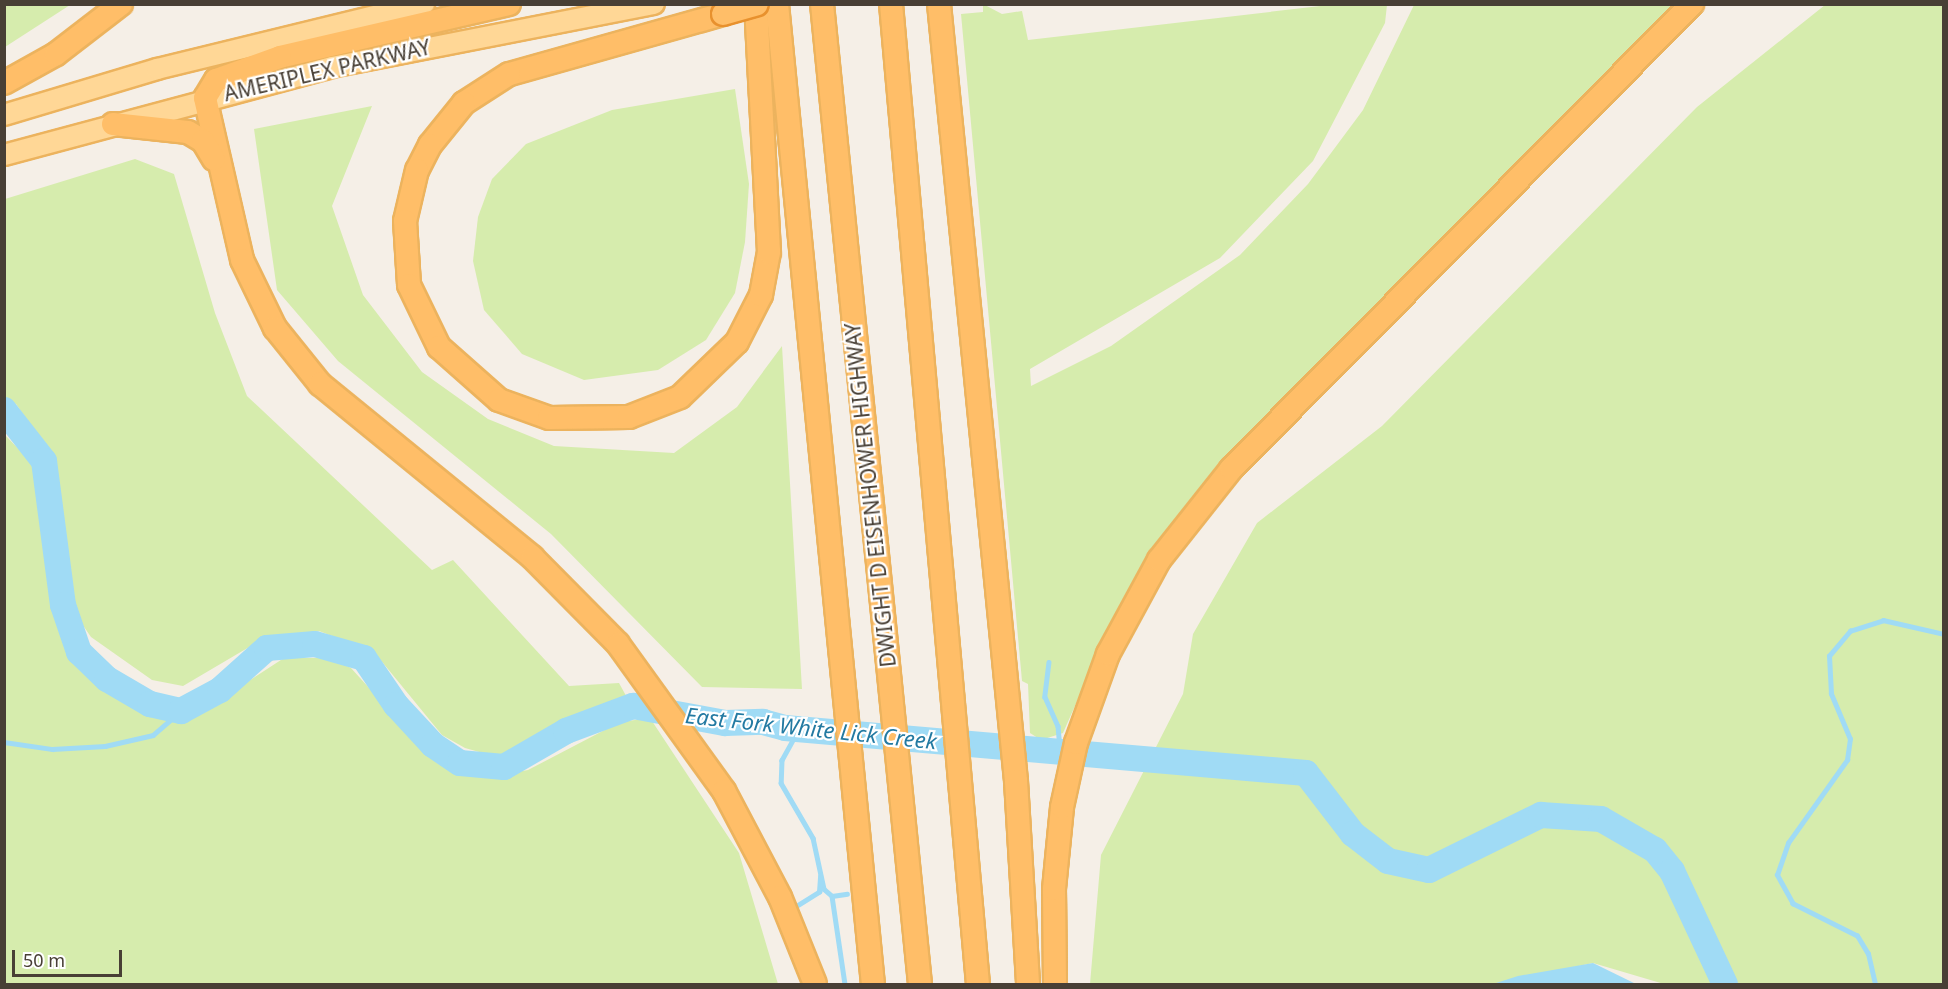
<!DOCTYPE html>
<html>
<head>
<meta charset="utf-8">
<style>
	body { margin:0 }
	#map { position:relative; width:1948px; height:989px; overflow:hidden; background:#f5efe7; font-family:"Noto Sans",sans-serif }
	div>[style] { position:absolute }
	.green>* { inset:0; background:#d6ecad }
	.water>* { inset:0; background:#a0dbf5 }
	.stream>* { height:4.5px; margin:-2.25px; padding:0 2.25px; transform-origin:2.25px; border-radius:2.25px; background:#a0dbf5 }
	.river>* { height:26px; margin:-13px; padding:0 13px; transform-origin:13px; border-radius:13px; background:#a0dbf5 }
	.roads { filter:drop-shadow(2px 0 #ecb35e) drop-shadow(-2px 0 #ecb35e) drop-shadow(0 2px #ecb35e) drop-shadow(0 -2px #ecb35e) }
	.primary>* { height:20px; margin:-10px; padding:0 10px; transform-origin:10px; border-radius:10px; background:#ffd796 }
	.highway>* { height:22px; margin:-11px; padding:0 11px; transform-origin:11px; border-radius:11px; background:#ffbe68 }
	.bridges { filter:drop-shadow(2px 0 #e8912e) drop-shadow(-2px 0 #e8912e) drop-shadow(0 2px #e8912e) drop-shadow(0 -2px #e8912e) }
	.highway-bridge>* { height:22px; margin:-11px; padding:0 11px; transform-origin:11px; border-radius:11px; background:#ffbe68 }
	span { translate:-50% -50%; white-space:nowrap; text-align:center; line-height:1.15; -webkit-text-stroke:4.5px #fff; paint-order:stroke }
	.street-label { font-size:21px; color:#483f35 }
	.water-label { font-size:22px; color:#237aa2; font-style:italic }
	.frame { position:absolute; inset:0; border:6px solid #483f35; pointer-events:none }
	.scale { position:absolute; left:12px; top:950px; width:110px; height:27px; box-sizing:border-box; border:3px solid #483f35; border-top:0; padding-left:8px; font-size:18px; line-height:21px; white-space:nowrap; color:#483f35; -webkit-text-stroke:4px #fff; paint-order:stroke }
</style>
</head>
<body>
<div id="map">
	<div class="green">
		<i style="clip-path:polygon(5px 4px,70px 4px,70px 5px,5px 47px)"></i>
		<i style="clip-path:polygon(983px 4px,1002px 14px,1022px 11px,1028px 40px,1329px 5px,1387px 5px,1385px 23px,1313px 161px,1220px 258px,1030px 369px,1031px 386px,1111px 346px,1240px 255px,1308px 184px,1363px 110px,1414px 5px,1682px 5px,1224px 466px,1093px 665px,1063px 733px,1041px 740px,1030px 733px,1028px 684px,1022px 681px,961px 14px,983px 12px)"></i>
		<i style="clip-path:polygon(1825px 5px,1943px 5px,1943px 984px,1664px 984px,1593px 963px,1492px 984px,1090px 984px,1101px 855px,1183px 694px,1193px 634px,1257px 523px,1382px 426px,1697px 107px)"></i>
		<i style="clip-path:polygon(735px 89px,749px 184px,745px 242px,735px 293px,706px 340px,658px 370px,584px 380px,522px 354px,484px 310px,473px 261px,478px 217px,492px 179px,526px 144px,612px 110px)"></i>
		<i style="clip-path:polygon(372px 106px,332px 206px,363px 295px,422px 372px,488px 419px,554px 446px,674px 453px,737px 407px,782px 346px,802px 689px,702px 687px,551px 534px,338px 361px,277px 290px,254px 129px)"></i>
		<i style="clip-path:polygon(135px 159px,174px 174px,215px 313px,247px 396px,432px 570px,453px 560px,569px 686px,619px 683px,630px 703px,575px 721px,504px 759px,465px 748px,442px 735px,374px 652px,319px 631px,263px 639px,183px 686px,152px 680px,91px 637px,71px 608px,57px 479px,46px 447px,16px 404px,5px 401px,5px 199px)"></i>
		<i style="clip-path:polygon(4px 434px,39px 470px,64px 640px,113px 691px,144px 708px,189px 720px,284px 658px,331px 658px,351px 668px,437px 763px,482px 778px,528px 770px,620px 722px,650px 718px,739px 853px,778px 984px,5px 984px)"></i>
	</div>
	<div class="water">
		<i style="clip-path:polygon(1593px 963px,1636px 984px,1493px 984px,1518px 976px)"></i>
	</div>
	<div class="stream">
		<i style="left:1049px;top:662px;width:35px;rotate:97deg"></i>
		<i style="left:1045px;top:697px;width:32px;rotate:66deg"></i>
		<i style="left:1058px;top:726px;width:23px;rotate:85deg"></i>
		<i style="left:807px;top:729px;width:13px;rotate:151deg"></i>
		<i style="left:796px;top:735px;width:29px;rotate:119deg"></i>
		<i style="left:782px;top:760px;width:23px;rotate:92deg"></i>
		<i style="left:781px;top:783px;width:64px;rotate:59.8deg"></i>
		<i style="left:813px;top:838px;width:52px;rotate:77.8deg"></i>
		<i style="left:824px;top:889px;width:11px;rotate:41deg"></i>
		<i style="left:832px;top:896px;width:15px;rotate:-8deg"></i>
		<i style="left:4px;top:742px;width:49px;rotate:8.3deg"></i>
		<i style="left:52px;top:749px;width:53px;rotate:-3.2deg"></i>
		<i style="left:105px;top:746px;width:49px;rotate:-12.9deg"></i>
		<i style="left:153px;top:735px;width:37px;rotate:-41deg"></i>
		<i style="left:832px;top:896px;width:89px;rotate:81.6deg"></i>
		<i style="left:798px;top:905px;width:25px;rotate:-32deg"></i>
		<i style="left:819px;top:892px;width:16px;rotate:-86deg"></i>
		<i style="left:1875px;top:984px;width:31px;rotate:-103deg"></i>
		<i style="left:1868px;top:954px;width:21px;rotate:-121deg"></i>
		<i style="left:1857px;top:936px;width:72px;rotate:-153.4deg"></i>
		<i style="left:1793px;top:904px;width:33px;rotate:-119deg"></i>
		<i style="left:1777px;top:875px;width:34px;rotate:-71deg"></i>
		<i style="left:1788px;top:843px;width:102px;rotate:-54.6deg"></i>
		<i style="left:1847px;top:760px;width:21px;rotate:-82deg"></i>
		<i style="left:1850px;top:739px;width:49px;rotate:-112.9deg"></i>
		<i style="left:1831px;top:694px;width:38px;rotate:-93deg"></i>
		<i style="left:1829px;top:656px;width:33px;rotate:-50deg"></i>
		<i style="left:1850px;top:631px;width:35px;rotate:-18deg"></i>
		<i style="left:1883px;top:620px;width:63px;rotate:12.9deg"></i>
	</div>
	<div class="river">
		<i style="left:4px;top:410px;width:65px;rotate:51.9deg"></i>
		<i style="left:44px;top:461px;width:145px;rotate:82.5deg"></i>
		<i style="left:63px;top:605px;width:50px;rotate:71.2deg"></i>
		<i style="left:79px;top:652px;width:39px;rotate:44deg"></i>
		<i style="left:107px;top:679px;width:50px;rotate:30.2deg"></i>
		<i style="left:150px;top:704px;width:32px;rotate:13deg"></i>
		<i style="left:181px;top:711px;width:44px;rotate:-28.3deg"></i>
		<i style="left:220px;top:690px;width:63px;rotate:-41.8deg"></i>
		<i style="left:267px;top:648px;width:48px;rotate:-4.8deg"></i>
		<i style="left:315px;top:644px;width:51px;rotate:15.9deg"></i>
		<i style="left:364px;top:658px;width:57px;rotate:55.8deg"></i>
		<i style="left:396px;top:705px;width:54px;rotate:47.2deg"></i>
		<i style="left:433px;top:745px;width:32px;rotate:34deg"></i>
		<i style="left:460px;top:763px;width:44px;rotate:5.2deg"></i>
		<i style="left:504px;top:767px;width:72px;rotate:-30.1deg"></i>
		<i style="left:566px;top:731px;width:72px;rotate:-20.5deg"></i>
		<i style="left:633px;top:706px;width:94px;rotate:10.5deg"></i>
		<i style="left:725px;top:723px;width:38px;rotate:-2deg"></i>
		<i style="left:763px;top:722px;width:23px;rotate:15deg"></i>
		<i style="left:785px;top:728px;width:523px;rotate:4.94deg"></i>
		<i style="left:1306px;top:773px;width:77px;rotate:52.4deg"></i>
		<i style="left:1353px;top:834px;width:44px;rotate:37.6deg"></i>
		<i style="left:1388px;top:861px;width:42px;rotate:12.4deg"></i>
		<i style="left:1429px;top:870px;width:125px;rotate:-26.2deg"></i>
		<i style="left:1541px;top:815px;width:60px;rotate:3.8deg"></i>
		<i style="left:1601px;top:819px;width:62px;rotate:29.9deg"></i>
		<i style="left:1655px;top:850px;width:27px;rotate:51deg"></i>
		<i style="left:1672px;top:871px;width:125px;rotate:64.9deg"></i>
	</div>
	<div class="roads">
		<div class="primary">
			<i style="left:4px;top:115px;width:160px;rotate:-16.7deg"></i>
			<i style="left:157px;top:69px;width:275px;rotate:-13.7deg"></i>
			<i style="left:4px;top:155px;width:340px;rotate:-15deg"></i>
			<i style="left:332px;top:67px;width:328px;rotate:-11.1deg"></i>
		</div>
		<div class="highway">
			<i style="left:509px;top:4px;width:235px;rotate:167deg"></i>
			<i style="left:280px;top:57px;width:68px;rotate:160.2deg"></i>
			<i style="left:216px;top:80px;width:21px;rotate:121deg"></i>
			<i style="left:205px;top:98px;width:166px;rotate:77.1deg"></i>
			<i style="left:242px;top:260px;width:76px;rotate:64.1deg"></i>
			<i style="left:275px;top:328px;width:72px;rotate:51.2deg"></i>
			<i style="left:320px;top:384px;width:274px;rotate:39.2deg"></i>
			<i style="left:532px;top:557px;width:122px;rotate:45.3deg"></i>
			<i style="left:618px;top:644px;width:181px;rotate:54.2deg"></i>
			<i style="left:724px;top:791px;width:120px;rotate:62.2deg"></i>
			<i style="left:780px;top:897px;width:94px;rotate:68.1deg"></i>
			<i style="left:777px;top:4px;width:985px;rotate:84.41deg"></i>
			<i style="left:822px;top:4px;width:985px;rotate:84.29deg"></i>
			<i style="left:891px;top:4px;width:984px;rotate:84.93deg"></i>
			<i style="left:939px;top:4px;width:781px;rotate:84.34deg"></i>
			<i style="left:1016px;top:781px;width:203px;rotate:86.6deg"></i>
			<i style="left:723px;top:14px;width:222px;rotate:164.3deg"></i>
			<i style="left:509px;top:74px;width:54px;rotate:147.2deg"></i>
			<i style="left:464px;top:103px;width:54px;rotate:129deg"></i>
			<i style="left:430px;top:145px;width:28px;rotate:117deg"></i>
			<i style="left:417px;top:170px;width:52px;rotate:103.2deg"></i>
			<i style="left:405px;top:221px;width:64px;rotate:86.4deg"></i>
			<i style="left:409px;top:285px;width:69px;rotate:64.2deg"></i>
			<i style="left:439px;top:347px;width:80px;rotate:41.5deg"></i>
			<i style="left:499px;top:400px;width:53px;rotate:19.8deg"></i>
			<i style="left:549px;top:418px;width:80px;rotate:-0.7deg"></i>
			<i style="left:629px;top:417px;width:55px;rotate:-21.4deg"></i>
			<i style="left:680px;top:397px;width:79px;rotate:-44deg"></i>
			<i style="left:737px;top:342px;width:53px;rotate:-62.9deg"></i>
			<i style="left:761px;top:295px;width:44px;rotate:-79.5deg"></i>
			<i style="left:769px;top:252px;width:248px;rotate:-93deg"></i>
			<i style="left:4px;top:83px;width:60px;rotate:-29.1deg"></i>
			<i style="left:56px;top:54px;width:82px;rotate:-37.6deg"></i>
			<i style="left:113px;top:124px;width:75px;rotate:6.1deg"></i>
			<i style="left:188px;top:132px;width:17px;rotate:31deg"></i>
			<i style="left:203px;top:141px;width:21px;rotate:59deg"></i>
			<i style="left:1055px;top:984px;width:95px;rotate:-90.6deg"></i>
			<i style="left:1054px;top:889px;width:82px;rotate:-84.4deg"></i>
			<i style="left:1062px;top:807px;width:66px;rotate:-77.7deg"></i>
			<i style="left:1076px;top:743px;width:95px;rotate:-70.2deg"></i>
			<i style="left:1108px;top:654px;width:107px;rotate:-61.5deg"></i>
			<i style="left:1159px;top:560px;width:116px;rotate:-51.6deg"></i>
			<i style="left:1231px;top:469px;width:655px;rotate:-45.25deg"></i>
		</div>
	</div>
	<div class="bridges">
		<div class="highway-bridge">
			<i style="left:723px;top:14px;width:35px;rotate:-16deg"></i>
		</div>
	</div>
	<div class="street-label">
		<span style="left:327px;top:70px;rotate:-13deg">AMERIPLEX PARKWAY</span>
		<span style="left:870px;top:495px;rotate:-96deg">DWIGHT D EISENHOWER HIGHWAY</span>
	</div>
	<div class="water-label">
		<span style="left:811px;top:728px;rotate:6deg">East Fork White Lick Creek</span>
	</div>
	<div class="frame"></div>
	<div class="scale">50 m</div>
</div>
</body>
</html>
